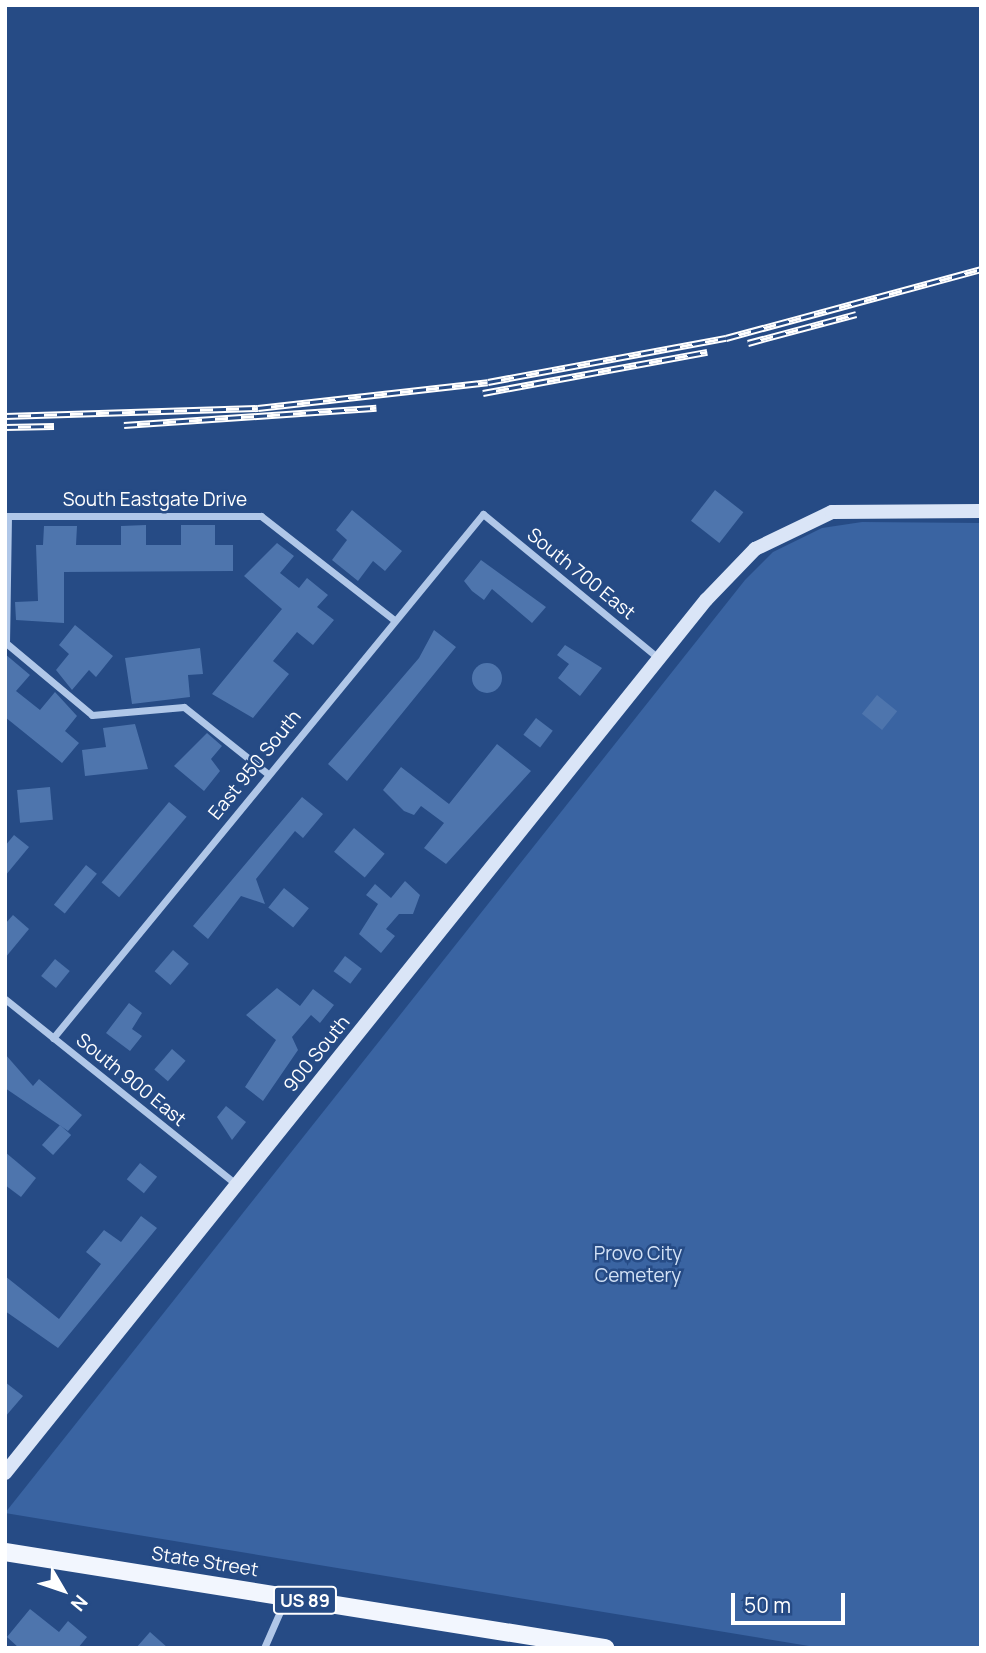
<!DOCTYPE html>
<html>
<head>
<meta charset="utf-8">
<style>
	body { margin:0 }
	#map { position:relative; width:986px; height:1653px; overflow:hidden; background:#264b85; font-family:Manrope,sans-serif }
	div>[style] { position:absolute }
	.green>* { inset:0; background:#3a64a2 }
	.building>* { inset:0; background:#4e75ad; transform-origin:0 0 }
	.round { border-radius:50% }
	.street>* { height:7px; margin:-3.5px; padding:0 3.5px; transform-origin:3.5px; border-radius:3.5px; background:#b0c7e8 }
	.secondary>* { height:14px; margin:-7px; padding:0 7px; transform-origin:7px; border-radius:7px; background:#dae5f7 }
	.primary>* { height:18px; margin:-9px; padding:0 9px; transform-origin:9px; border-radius:9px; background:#f2f6fe }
	.rail>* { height:7px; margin-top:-3.5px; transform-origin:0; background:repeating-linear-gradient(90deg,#264b85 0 13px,#fff 0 26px); box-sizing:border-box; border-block:2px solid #fff }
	span { translate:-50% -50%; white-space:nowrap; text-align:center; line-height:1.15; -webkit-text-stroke:5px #264b85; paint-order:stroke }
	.shield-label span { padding:2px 5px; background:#264b85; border:2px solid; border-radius:5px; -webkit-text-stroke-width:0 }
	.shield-label { font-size:18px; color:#fff; font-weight:700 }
	.street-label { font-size:19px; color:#fff }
	.park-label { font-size:19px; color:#d3e2f6 }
	.frame { position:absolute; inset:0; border:7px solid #fff; pointer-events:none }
	.north { position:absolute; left:28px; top:1555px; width:70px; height:70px; -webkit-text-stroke:5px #264b85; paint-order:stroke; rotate:129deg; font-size:19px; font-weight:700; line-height:28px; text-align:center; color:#fff }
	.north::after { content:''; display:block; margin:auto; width:24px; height:32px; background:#fff; clip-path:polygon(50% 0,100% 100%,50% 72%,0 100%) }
	.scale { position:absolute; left:731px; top:1593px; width:114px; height:32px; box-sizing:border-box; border:4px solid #fff; border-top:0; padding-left:9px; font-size:21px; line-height:24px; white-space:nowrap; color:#fff; -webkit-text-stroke:5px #264b85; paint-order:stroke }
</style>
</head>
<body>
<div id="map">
	<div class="green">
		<i style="clip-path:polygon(862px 522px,981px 523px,981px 1648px,821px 1648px,5px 1513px,745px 580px,773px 552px,822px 528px)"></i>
	</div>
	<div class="building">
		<i style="left:715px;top:490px;width:36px;height:39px;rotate:38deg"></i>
		<i style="clip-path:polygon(352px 510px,402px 551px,385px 571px,373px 561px,358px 581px,332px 560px,347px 540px,336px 530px)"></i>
		<i style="clip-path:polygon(146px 525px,146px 545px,181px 545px,181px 525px,215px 525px,215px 545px,233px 545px,233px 571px,64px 572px,64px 623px,16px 620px,15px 602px,38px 601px,36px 545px,43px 545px,44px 526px,77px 526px,76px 545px,121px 545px,121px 526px)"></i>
		<i style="clip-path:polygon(277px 543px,294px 556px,280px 573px,299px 588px,307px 578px,328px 595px,317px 607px,334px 620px,313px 645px,297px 632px,273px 661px,289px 674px,253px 718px,212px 694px,282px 609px,244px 576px)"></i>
		<i style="clip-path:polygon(481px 560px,546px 607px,532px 623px,492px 589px,484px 600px,472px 591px,464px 581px)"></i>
		<i style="clip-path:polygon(75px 625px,113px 656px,96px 677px,89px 670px,72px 690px,56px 670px,69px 654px,59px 645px)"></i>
		<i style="clip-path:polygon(434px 630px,456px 647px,347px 781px,328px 764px,419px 658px)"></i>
		<i style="clip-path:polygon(565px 645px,602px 668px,580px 696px,558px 678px,569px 664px,557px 655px)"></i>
		<i style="clip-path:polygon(200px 648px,203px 674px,188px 675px,190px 697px,132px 704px,125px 658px)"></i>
		<i style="clip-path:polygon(5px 654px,30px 675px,16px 691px,40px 710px,55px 692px,77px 716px,65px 731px,79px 743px,62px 763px,5px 717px)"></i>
		<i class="round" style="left:472px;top:663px;width:30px;height:30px"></i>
		<i style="left:877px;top:695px;width:26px;height:24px;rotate:39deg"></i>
		<i style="left:536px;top:718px;width:21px;height:21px;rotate:37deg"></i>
		<i style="clip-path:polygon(135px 724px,148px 769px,85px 776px,82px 750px,106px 747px,103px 728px)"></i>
		<i style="clip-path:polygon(207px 733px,222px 746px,211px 759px,220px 771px,204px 791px,174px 766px)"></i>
		<i style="clip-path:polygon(497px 744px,531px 771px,446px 864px,424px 848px,444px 823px,421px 806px,414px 815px,404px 811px,383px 790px,401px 767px,449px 804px)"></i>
		<i style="left:50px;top:787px;width:33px;height:33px;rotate:85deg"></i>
		<i style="clip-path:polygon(302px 797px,323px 814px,303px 838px,295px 831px,256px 879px,265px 904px,241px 896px,208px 939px,193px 926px)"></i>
		<i style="left:169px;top:802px;width:23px;height:105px;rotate:40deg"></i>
		<i style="left:354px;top:828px;width:40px;height:31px;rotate:40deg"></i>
		<i style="clip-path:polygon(14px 835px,29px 847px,5px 876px,5px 846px)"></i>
		<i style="left:86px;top:865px;width:14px;height:51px;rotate:39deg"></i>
		<i style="clip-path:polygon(405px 881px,420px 895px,413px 914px,399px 914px,386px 929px,395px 936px,381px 953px,359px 934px,378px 904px,366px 895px,375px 884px,391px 898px)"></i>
		<i style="left:284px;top:888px;width:32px;height:25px;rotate:39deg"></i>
		<i style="clip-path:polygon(13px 915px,29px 929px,5px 958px,5px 924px)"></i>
		<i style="left:173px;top:950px;width:21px;height:28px;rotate:41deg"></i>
		<i style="left:345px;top:956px;width:21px;height:19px;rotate:37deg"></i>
		<i style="left:55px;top:959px;width:19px;height:22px;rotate:39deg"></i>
		<i style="clip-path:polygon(277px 988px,300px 1006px,313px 989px,334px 1005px,320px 1023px,311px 1015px,292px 1037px,298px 1050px,263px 1101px,245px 1087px,276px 1040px,246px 1015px)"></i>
		<i style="clip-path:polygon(129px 1003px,142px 1013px,132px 1029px,142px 1036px,130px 1051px,106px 1033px)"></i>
		<i style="left:172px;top:1049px;width:18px;height:27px;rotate:41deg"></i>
		<i style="clip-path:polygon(5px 1054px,33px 1086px,39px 1079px,82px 1115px,68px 1131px,5px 1088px)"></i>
		<i style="clip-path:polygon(226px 1106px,246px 1122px,232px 1140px,217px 1117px)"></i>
		<i style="left:60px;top:1125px;width:15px;height:27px;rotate:42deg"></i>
		<i style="clip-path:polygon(5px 1152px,36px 1178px,21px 1197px,5px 1185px)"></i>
		<i style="left:140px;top:1163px;width:22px;height:21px;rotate:39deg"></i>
		<i style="clip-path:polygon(141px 1216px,157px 1228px,58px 1348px,5px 1311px,5px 1276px,59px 1319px,101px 1264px,86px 1252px,104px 1230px,121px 1242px)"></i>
		<i style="clip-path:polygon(5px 1382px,23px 1396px,5px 1417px)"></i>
		<i style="clip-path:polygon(30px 1609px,59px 1632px,68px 1621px,87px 1637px,78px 1648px,19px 1648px,7px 1637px)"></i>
		<i style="clip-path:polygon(150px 1632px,168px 1648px,136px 1648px)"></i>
	</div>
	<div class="street">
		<i style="left:5px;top:516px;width:256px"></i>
		<i style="left:261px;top:516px;width:169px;rotate:38deg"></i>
		<i style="left:8px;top:516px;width:127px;rotate:90.9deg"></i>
		<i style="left:6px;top:643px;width:112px;rotate:39.9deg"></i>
		<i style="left:92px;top:715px;width:92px;rotate:-5deg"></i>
		<i style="left:184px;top:707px;width:107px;rotate:38.6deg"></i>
		<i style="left:5px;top:999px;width:297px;rotate:38.7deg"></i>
		<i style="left:53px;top:1038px;width:678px;rotate:-50.63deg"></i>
		<i style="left:483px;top:514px;width:227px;rotate:39.4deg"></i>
		<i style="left:264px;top:1648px;width:55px;rotate:-66.3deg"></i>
	</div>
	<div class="secondary">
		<i style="left:5px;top:1473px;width:1120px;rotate:-51.24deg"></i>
		<i style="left:706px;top:600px;width:71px;rotate:-46.1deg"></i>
		<i style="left:755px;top:549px;width:85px;rotate:-25.7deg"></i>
		<i style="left:832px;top:512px;width:149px;rotate:-0.4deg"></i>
	</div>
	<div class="primary">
		<i style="left:5px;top:1552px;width:608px;rotate:9.09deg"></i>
	</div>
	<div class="rail">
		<i style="left:748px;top:343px;width:112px;rotate:-15deg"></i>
		<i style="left:483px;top:393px;width:228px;rotate:-10.4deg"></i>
		<i style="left:5px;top:416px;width:253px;rotate:-1.8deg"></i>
		<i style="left:258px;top:408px;width:231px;rotate:-6.4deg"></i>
		<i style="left:488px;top:382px;width:242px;rotate:-10.5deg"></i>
		<i style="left:726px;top:338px;width:264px;rotate:-15.1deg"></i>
		<i style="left:124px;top:425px;width:253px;rotate:-3.9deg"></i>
		<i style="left:5px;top:427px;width:49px;rotate:-1.2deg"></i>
	</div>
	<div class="shield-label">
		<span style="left:305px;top:1600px">US 89</span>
	</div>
	<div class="street-label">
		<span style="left:155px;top:500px">South Eastgate Drive</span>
		<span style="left:581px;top:574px;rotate:39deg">South 700 East</span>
		<span style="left:255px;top:765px;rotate:-51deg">East 950 South</span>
		<span style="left:317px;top:1054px;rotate:-51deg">900 South</span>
		<span style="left:131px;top:1080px;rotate:39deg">South 900 East</span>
		<span style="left:205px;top:1562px;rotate:9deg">State Street</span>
	</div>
	<div class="park-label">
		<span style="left:638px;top:1265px">Provo City<br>Cemetery</span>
	</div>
	<div class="frame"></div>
	<div class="north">N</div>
	<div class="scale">50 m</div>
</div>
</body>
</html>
